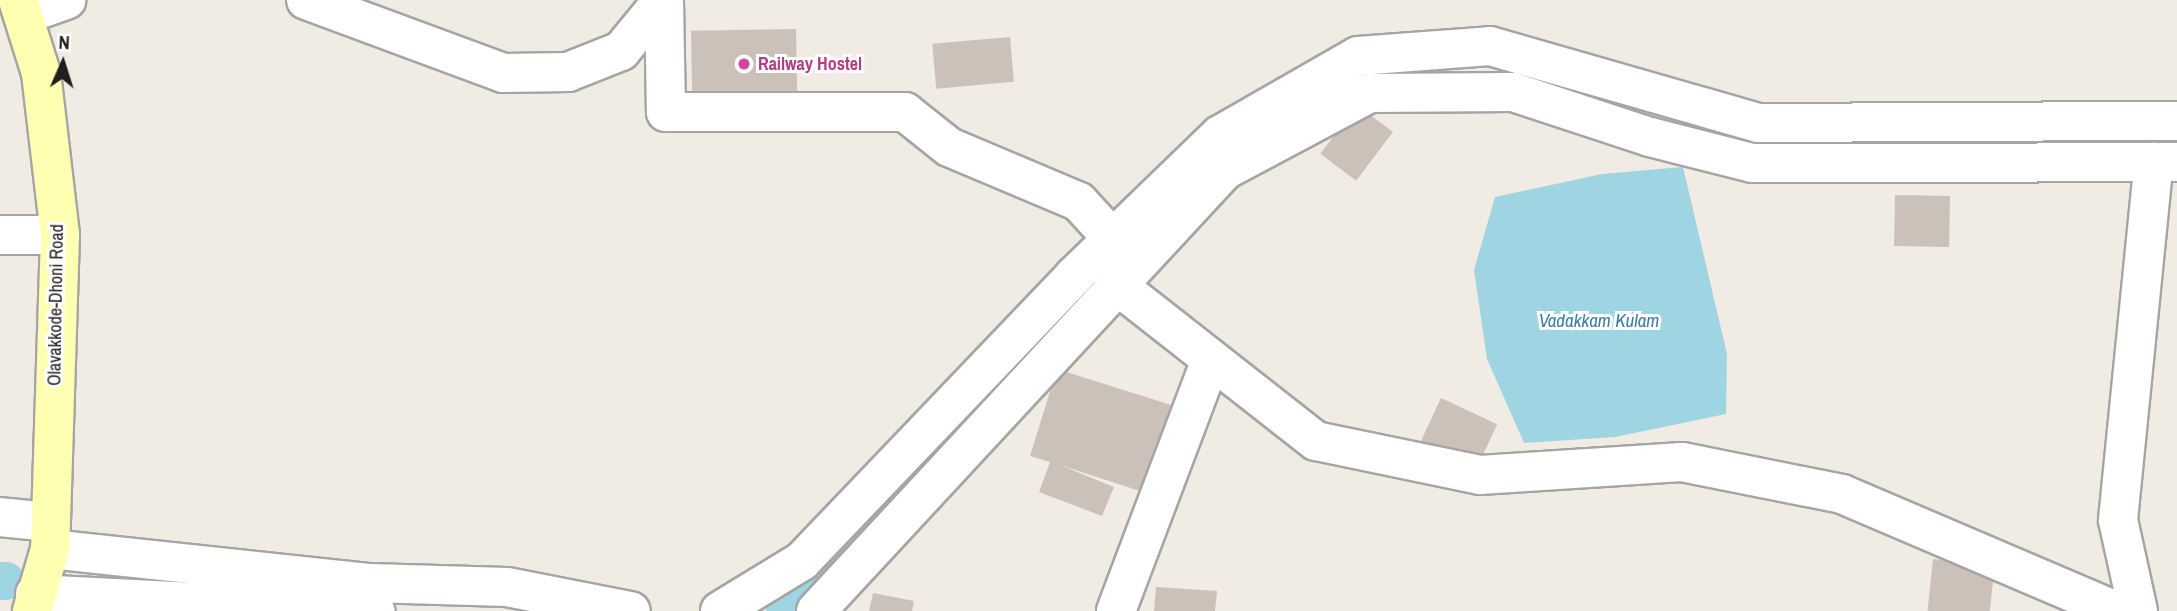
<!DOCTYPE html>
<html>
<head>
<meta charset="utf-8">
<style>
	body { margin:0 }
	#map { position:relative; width:2177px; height:611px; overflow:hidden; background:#f0ebe3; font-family:"Archivo Narrow",sans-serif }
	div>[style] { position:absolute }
	.water>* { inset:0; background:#9fd5e2 }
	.canal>* { height:38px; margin:-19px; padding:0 19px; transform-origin:19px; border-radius:19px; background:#9fd5e2 }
	.building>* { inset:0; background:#ccc1b8; transform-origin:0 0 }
	.roads { filter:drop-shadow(2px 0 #a5a5a5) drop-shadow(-2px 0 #a5a5a5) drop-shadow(0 2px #a5a5a5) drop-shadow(0 -2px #a5a5a5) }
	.street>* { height:38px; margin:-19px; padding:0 19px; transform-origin:19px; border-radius:19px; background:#fff }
	.secondary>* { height:38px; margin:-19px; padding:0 19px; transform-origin:19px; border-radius:19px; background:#feffb1 }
	.dots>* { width:19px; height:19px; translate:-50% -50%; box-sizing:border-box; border:4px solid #fff; border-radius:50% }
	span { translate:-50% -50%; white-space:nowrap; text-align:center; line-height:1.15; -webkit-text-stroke:6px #fff; paint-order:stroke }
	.hotel-label { font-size:18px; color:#b23c85; font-weight:700 }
	.left { translate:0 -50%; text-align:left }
	.street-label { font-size:18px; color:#1e1e1e }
	.water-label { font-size:19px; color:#3f7bae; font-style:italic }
	.north { position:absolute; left:28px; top:28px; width:70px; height:70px; -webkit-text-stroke:5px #fff; paint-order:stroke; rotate:3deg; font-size:19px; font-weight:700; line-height:28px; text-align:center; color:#1e1e1e }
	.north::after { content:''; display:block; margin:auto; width:24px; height:32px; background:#1e1e1e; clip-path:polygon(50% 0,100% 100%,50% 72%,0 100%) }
</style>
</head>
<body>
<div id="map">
	<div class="water">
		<i style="clip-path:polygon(1683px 167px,1727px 354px,1726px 414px,1615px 437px,1524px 443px,1487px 359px,1474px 270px,1495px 197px,1602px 174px)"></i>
	</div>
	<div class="canal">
		<i style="left:925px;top:466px;width:178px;rotate:-48.4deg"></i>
		<i style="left:0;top:581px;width:6px"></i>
		<i style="left:785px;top:611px;width:27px;rotate:-28deg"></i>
		<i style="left:809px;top:598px;width:42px;rotate:-47.9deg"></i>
	</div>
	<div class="building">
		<i style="left:796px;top:29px;width:68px;height:105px;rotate:89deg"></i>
		<i style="left:1010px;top:37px;width:45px;height:78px;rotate:85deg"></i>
		<i style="left:1357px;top:105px;width:45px;height:61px;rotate:37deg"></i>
		<i style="left:1895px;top:195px;width:55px;height:51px;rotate:1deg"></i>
		<i style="clip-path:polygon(1057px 369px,1171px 405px,1143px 492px,1060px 465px,1114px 487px,1102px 516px,1039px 492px,1050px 462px,1030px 456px)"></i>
		<i style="left:1441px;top:398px;width:62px;height:51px;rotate:25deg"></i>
		<i style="left:1933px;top:559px;width:62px;height:52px;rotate:6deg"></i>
		<i style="clip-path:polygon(1156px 587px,1217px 591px,1215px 611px,1154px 611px)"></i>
		<i style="clip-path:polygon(873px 593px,914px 601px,912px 611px,869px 611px)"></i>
	</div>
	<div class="roads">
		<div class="street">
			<i style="left:306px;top:0;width:210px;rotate:20.3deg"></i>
			<i style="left:503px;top:73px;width:65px;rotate:-0.9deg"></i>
			<i style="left:568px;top:72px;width:57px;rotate:-21.6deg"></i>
			<i style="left:621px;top:51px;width:66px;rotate:-50.5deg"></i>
			<i style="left:664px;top:0;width:112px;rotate:89deg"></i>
			<i style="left:666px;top:112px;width:239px"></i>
			<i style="left:905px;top:112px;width:56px;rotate:38.5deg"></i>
			<i style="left:949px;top:147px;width:141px;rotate:22.9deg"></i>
			<i style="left:1079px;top:202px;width:49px;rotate:47.5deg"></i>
			<i style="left:23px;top:15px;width:46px;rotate:-19.2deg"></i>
			<i style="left:0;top:235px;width:60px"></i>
			<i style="left:1118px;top:286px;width:251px;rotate:38.1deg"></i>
			<i style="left:1316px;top:441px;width:167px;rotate:11.7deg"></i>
			<i style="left:1480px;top:475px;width:202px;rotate:-3.7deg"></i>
			<i style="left:1682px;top:462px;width:163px;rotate:11.3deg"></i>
			<i style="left:1842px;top:494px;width:298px;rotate:23.1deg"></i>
			<i style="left:0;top:517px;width:50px;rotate:5.7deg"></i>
			<i style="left:50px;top:549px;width:322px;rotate:6.1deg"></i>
			<i style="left:370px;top:583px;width:137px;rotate:1.7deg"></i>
			<i style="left:507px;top:587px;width:126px;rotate:11deg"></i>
			<i style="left:35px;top:594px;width:341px;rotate:2.9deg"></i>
			<i style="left:720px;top:611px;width:96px;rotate:-31.4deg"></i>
			<i style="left:802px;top:561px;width:394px;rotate:-46.3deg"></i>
			<i style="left:1074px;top:276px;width:203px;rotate:-44deg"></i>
			<i style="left:1220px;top:135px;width:159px;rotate:-29.8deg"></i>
			<i style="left:1358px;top:56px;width:132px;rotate:-4.3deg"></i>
			<i style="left:1490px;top:46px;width:279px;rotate:16deg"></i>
			<i style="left:1758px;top:123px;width:419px;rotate:-0.3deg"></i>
			<i style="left:816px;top:611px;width:601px;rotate:-47.16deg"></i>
			<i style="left:1225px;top:170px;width:164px;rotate:-28deg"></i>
			<i style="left:1370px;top:93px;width:143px;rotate:-0.4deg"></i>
			<i style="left:1513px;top:92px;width:144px;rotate:18.2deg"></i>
			<i style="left:1650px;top:137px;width:105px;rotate:14.3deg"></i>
			<i style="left:1752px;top:163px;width:425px;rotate:-0.1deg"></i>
			<i style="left:1116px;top:611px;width:269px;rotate:-69.3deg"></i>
			<i style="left:2138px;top:611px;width:93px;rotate:-102.4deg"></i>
			<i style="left:2118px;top:520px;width:360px;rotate:-84.3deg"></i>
		</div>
		<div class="secondary">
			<i style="left:18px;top:0;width:77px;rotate:72.5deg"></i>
			<i style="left:41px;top:73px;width:163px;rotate:83.3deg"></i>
			<i style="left:60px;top:235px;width:314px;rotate:91.8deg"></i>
			<i style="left:50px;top:549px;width:65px;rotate:106.2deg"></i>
		</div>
	</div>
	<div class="dots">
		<i style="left:744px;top:64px;background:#d1479c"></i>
	</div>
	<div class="hotel-label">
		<span class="left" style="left:758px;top:64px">Railway Hostel</span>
	</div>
	<div class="street-label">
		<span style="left:56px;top:305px;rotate:-89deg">Olavakkode-Dhoni Road</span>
	</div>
	<div class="water-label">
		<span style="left:1599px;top:321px">Vadakkam Kulam</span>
	</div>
	<div class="north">N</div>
</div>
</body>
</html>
